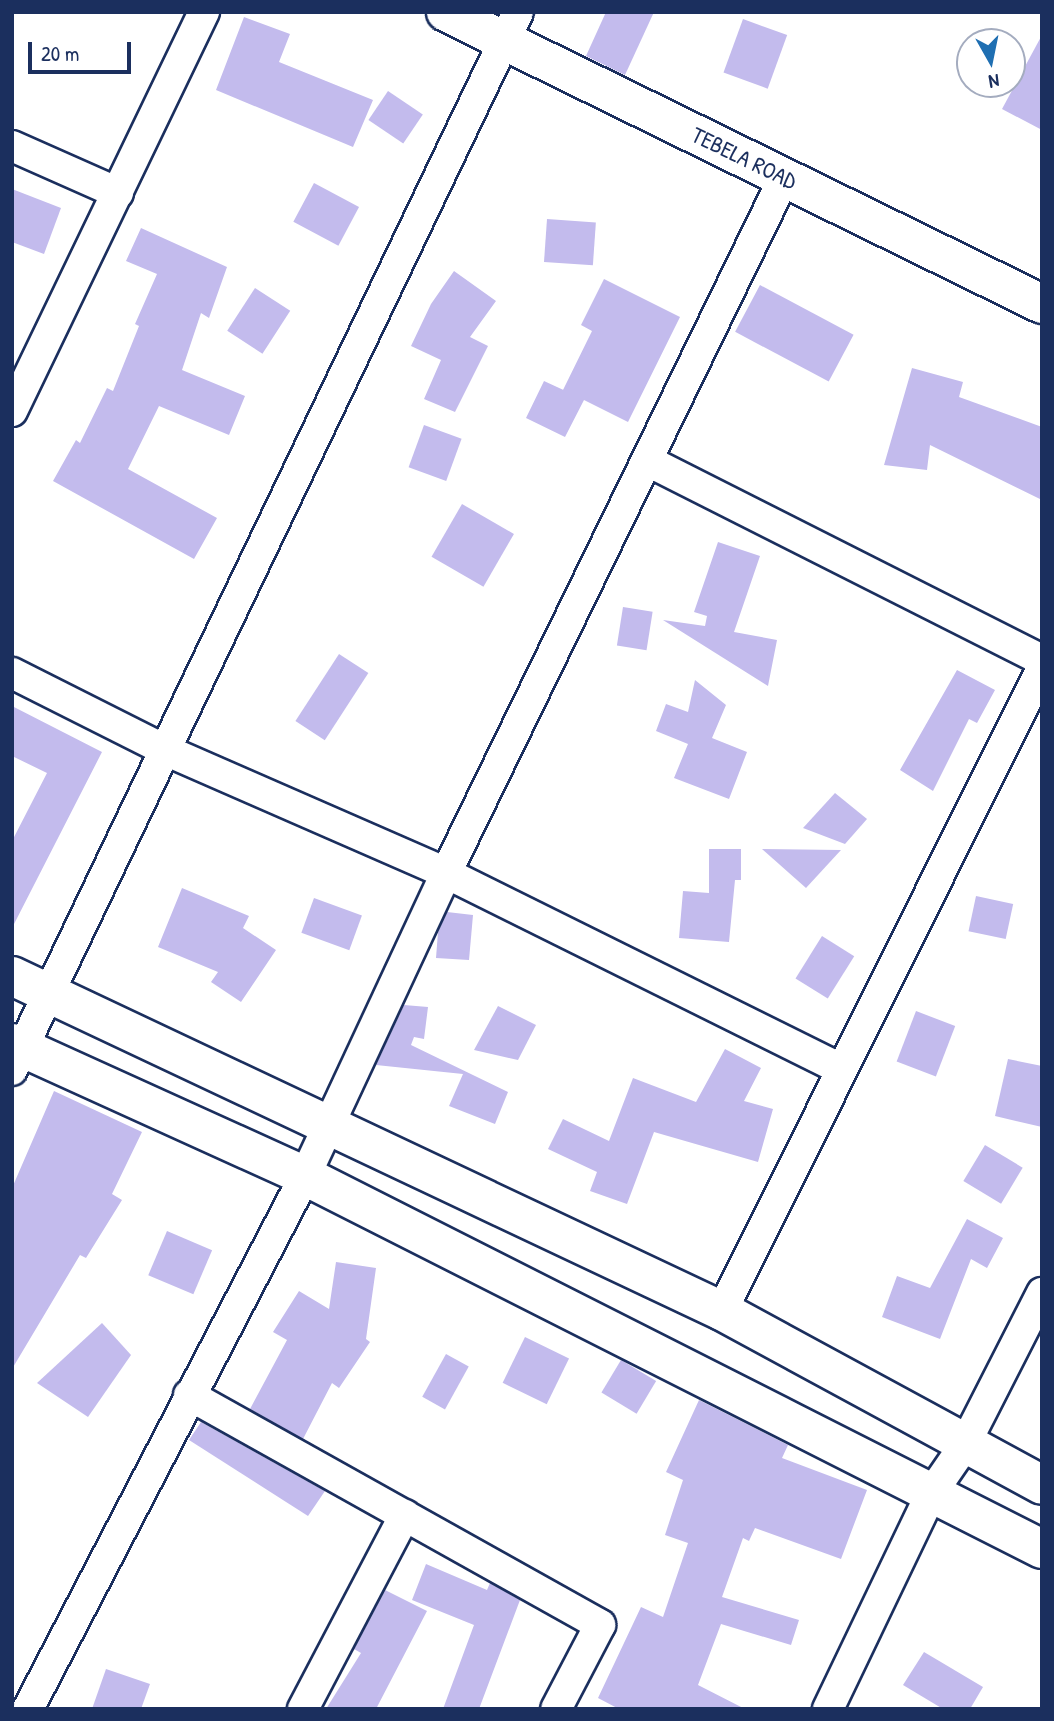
<!DOCTYPE html>
<html>
<head>
<meta charset="utf-8">
<style>
	body { margin:0 }
	#map { position:relative; width:1054px; height:1721px; overflow:hidden; background:#fff; font-family:"Patrick Hand",sans-serif }
	div>[style] { position:absolute }
	.building>* { inset:0; background:#c3bbed; transform-origin:0 0 }
	.roads { filter:drop-shadow(2px 0 #1b2f5e) drop-shadow(-2px 0 #1b2f5e) drop-shadow(0 2px #1b2f5e) drop-shadow(0 -2px #1b2f5e) }
	.street>* { height:30px; margin:-15px; padding:0 15px; transform-origin:15px; border-radius:15px; background:#fff }
	.secondary>* { height:38px; margin:-19px; padding:0 19px; transform-origin:19px; border-radius:19px; background:#fff }
	.primary>* { height:38px; margin:-19px; padding:0 19px; transform-origin:19px; border-radius:19px; background:#fff }
	span { translate:-50% -50%; white-space:nowrap; text-align:center; line-height:1.15; -webkit-text-stroke:6px #fff; paint-order:stroke }
	.street-label { font-size:23px; color:#1b2f5e }
	.frame { position:absolute; inset:0; border:14px solid #1b2f5e; pointer-events:none }
	.north { position:absolute; left:956px; top:28px; width:70px; height:70px; box-sizing:border-box; background:#fff; border:2px solid #a4acbf; border-radius:50%; rotate:171deg; font-size:19px; font-weight:700; line-height:28px; text-align:center; color:#1b2f5e }
	.north::after { content:''; display:block; margin:auto; width:24px; height:32px; background:#1f6fb2; clip-path:polygon(50% 0,100% 100%,50% 72%,0 100%) }
	.scale { position:absolute; left:28px; top:42px; width:103px; height:32px; box-sizing:border-box; border:4px solid #1b2f5e; border-top:0; padding-left:9px; font-size:21px; line-height:24px; white-space:nowrap; color:#1b2f5e; -webkit-text-stroke:5px #fff; paint-order:stroke }
</style>
</head>
<body>
<div id="map">
	<div class="building">
		<i style="clip-path:polygon(606px 12px,654px 12px,625px 75px,586px 56px)"></i>
		<i style="clip-path:polygon(244px 17px,290px 34px,279px 62px,373px 100px,353px 147px,216px 90px)"></i>
		<i style="left:743px;top:19px;width:47px;height:57px;rotate:20deg"></i>
		<i style="clip-path:polygon(1042px 35px,1042px 130px,1002px 109px)"></i>
		<i style="left:388px;top:91px;width:42px;height:35px;rotate:34deg"></i>
		<i style="left:314px;top:183px;width:51px;height:44px;rotate:28deg"></i>
		<i style="clip-path:polygon(12px 189px,61px 208px,44px 254px,12px 242px)"></i>
		<i style="left:547px;top:219px;width:49px;height:43px;rotate:4deg"></i>
		<i style="clip-path:polygon(141px 228px,227px 267px,209px 318px,201px 313px,182px 370px,245px 396px,229px 435px,159px 406px,128px 469px,217px 518px,194px 559px,53px 481px,76px 440px,80px 443px,107px 388px,113px 391px,139px 326px,135px 324px,157px 274px,126px 261px)"></i>
		<i style="clip-path:polygon(454px 271px,496px 301px,470px 337px,488px 346px,455px 412px,424px 399px,441px 360px,411px 346px,431px 304px)"></i>
		<i style="clip-path:polygon(604px 279px,680px 317px,628px 422px,584px 400px,565px 437px,526px 418px,544px 381px,570px 393px,563px 390px,592px 331px,581px 325px)"></i>
		<i style="left:760px;top:285px;width:106px;height:53px;rotate:28deg"></i>
		<i style="left:255px;top:288px;width:42px;height:51px;rotate:33deg"></i>
		<i style="clip-path:polygon(912px 368px,963px 382px,959px 397px,1042px 427px,1042px 500px,930px 445px,927px 470px,884px 465px)"></i>
		<i style="left:424px;top:425px;width:40px;height:45px;rotate:20deg"></i>
		<i style="left:462px;top:504px;width:60px;height:61px;rotate:30deg"></i>
		<i style="clip-path:polygon(718px 542px,760px 556px,734px 632px,777px 640px,768px 686px,663px 620px,705px 626px,707px 616px,694px 612px)"></i>
		<i style="left:623px;top:607px;width:30px;height:39px;rotate:9deg"></i>
		<i style="left:339px;top:654px;width:35px;height:80px;rotate:33deg"></i>
		<i style="clip-path:polygon(957px 670px,995px 690px,977px 723px,969px 719px,933px 791px,900px 770px)"></i>
		<i style="clip-path:polygon(695px 680px,726px 705px,712px 738px,747px 752px,729px 799px,674px 778px,688px 744px,656px 731px,666px 704px,688px 712px)"></i>
		<i style="clip-path:polygon(12px 706px,102px 752px,12px 928px,12px 841px,47px 773px,12px 756px)"></i>
		<i style="clip-path:polygon(835px 793px,867px 819px,845px 844px,803px 828px)"></i>
		<i style="clip-path:polygon(709px 849px,741px 849px,741px 880px,735px 880px,729px 942px,679px 938px,683px 891px,709px 893px)"></i>
		<i style="clip-path:polygon(762px 849px,841px 850px,806px 888px)"></i>
		<i style="clip-path:polygon(182px 888px,249px 916px,243px 928px,276px 950px,241px 1002px,211px 982px,218px 972px,158px 947px)"></i>
		<i style="left:976px;top:896px;width:38px;height:36px;rotate:12deg"></i>
		<i style="left:314px;top:898px;width:51px;height:37px;rotate:20deg"></i>
		<i style="clip-path:polygon(447px 912px,473px 915px,469px 960px,436px 958px,438px 932px)"></i>
		<i style="left:822px;top:936px;width:38px;height:50px;rotate:32deg"></i>
		<i style="clip-path:polygon(404px 1005px,428px 1007px,424px 1039px,414px 1037px,411px 1045px,508px 1092px,495px 1124px,449px 1106px,463px 1074px,376px 1065px)"></i>
		<i style="clip-path:polygon(498px 1006px,536px 1025px,518px 1060px,474px 1050px)"></i>
		<i style="left:916px;top:1011px;width:42px;height:54px;rotate:21deg"></i>
		<i style="clip-path:polygon(725px 1049px,761px 1068px,744px 1101px,773px 1109px,758px 1162px,654px 1132px,627px 1204px,590px 1191px,597px 1172px,548px 1149px,563px 1119px,609px 1141px,633px 1078px,696px 1102px)"></i>
		<i style="clip-path:polygon(1008px 1059px,1042px 1066px,1042px 1127px,995px 1116px)"></i>
		<i style="clip-path:polygon(54px 1091px,142px 1132px,112px 1194px,122px 1200px,86px 1258px,80px 1255px,12px 1369px,12px 1188px)"></i>
		<i style="left:985px;top:1145px;width:44px;height:42px;rotate:31deg"></i>
		<i style="clip-path:polygon(967px 1219px,1003px 1238px,987px 1268px,971px 1259px,940px 1339px,882px 1317px,897px 1276px,930px 1288px)"></i>
		<i style="left:167px;top:1231px;width:49px;height:48px;rotate:23deg"></i>
		<i style="clip-path:polygon(336px 1262px,376px 1268px,366px 1339px,370px 1342px,339px 1388px,332px 1383px,303px 1439px,250px 1409px,287px 1340px,273px 1332px,299px 1291px,329px 1309px)"></i>
		<i style="clip-path:polygon(102px 1323px,131px 1355px,88px 1417px,37px 1383px)"></i>
		<i style="left:525px;top:1337px;width:49px;height:51px;rotate:26deg"></i>
		<i style="left:446px;top:1354px;width:26px;height:49px;rotate:29deg"></i>
		<i style="left:621px;top:1360px;width:41px;height:38px;rotate:31deg"></i>
		<i style="clip-path:polygon(699px 1400px,788px 1445px,782px 1458px,867px 1490px,841px 1559px,755px 1528px,749px 1541px,743px 1538px,722px 1597px,799px 1620px,791px 1645px,721px 1624px,698px 1685px,745px 1709px,619px 1709px,598px 1698px,641px 1607px,663px 1617px,688px 1543px,665px 1535px,683px 1480px,666px 1472px)"></i>
		<i style="clip-path:polygon(201px 1422px,325px 1491px,308px 1516px,189px 1440px)"></i>
		<i style="clip-path:polygon(426px 1564px,487px 1590px,490px 1583px,520px 1600px,479px 1709px,443px 1709px,474px 1625px,412px 1600px)"></i>
		<i style="clip-path:polygon(385px 1590px,427px 1611px,376px 1709px,326px 1709px,361px 1653px,354px 1649px)"></i>
		<i style="clip-path:polygon(924px 1652px,983px 1687px,970px 1709px,943px 1709px,903px 1685px)"></i>
		<i style="clip-path:polygon(106px 1669px,150px 1684px,141px 1709px,92px 1709px)"></i>
	</div>
	<div class="roads">
		<div class="street">
			<i style="left:12px;top:146px;width:116px;rotate:23.9deg"></i>
			<i style="left:12px;top:411px;width:443px;rotate:-64.3deg"></i>
			<i style="left:648px;top:461px;width:441px;rotate:26.8deg"></i>
			<i style="left:12px;top:673px;width:171px;rotate:26.7deg"></i>
			<i style="left:165px;top:750px;width:307px;rotate:23.6deg"></i>
			<i style="left:446px;top:873px;width:441px;rotate:26.4deg"></i>
			<i style="left:12px;top:1070px;width:1173px;rotate:-64.44deg"></i>
			<i style="left:722px;top:1311px;width:718px;rotate:-63.54deg"></i>
			<i style="left:189px;top:1395px;width:471px;rotate:29.2deg"></i>
			<i style="left:600px;top:1625px;width:95px;rotate:117.6deg"></i>
			<i style="left:28px;top:1709px;width:601px;rotate:-62.54deg"></i>
			<i style="left:305px;top:1176px;width:334px;rotate:-65deg"></i>
			<i style="left:446px;top:873px;width:773px;rotate:-64.06deg"></i>
			<i style="left:303px;top:1709px;width:219px;rotate:-62.3deg"></i>
			<i style="left:828px;top:1709px;width:238px;rotate:-64.4deg"></i>
			<i style="left:931px;top:1494px;width:58px;rotate:-55.5deg"></i>
			<i style="left:964px;top:1446px;width:172px;rotate:-63deg"></i>
		</div>
		<div class="secondary">
			<i style="left:12px;top:976px;width:785px;rotate:25.26deg"></i>
			<i style="left:722px;top:1311px;width:364px;rotate:28.5deg"></i>
			<i style="left:12px;top:1043px;width:322px;rotate:24.4deg"></i>
			<i style="left:305px;top:1176px;width:826px;rotate:26.84deg"></i>
		</div>
		<div class="primary">
			<i style="left:446px;top:12px;width:664px;rotate:26.1deg"></i>
		</div>
	</div>
	<div class="street-label">
		<span style="left:744px;top:158px;rotate:26deg">TEBELA ROAD</span>
	</div>
	<div class="frame"></div>
	<div class="north">N</div>
	<div class="scale">20 m</div>
</div>
</body>
</html>
